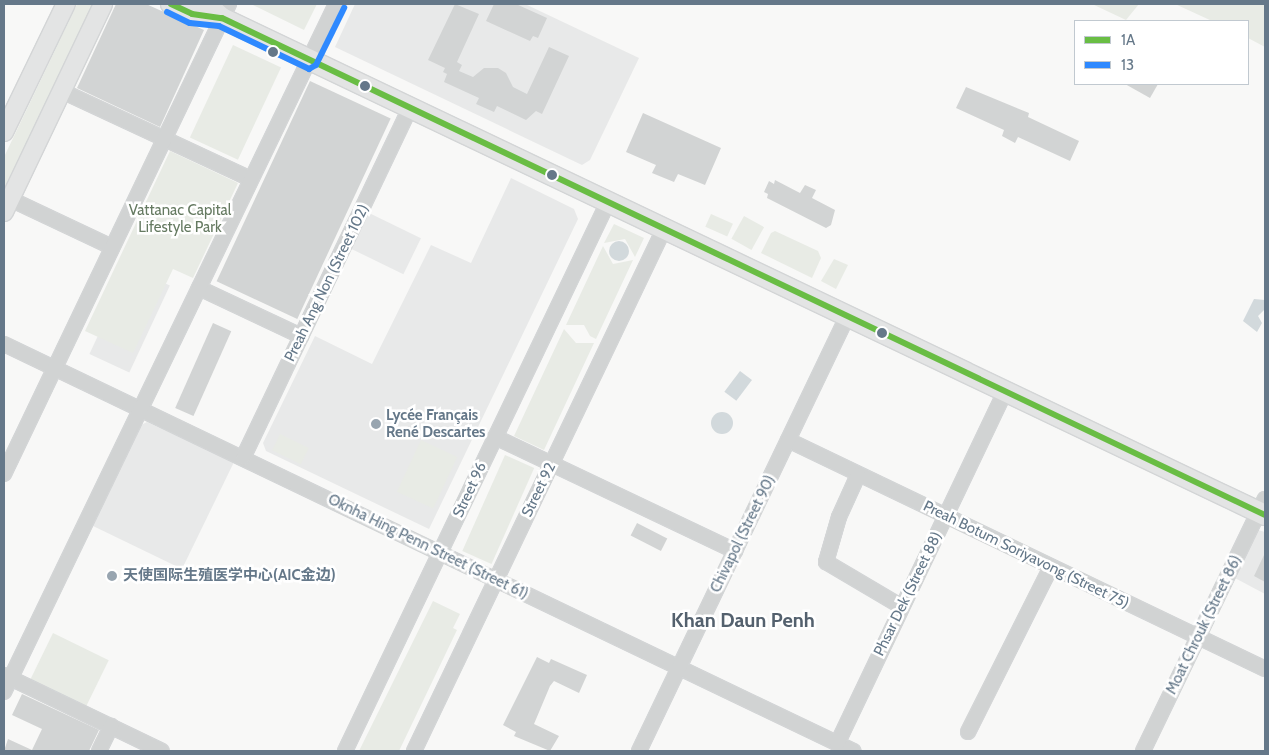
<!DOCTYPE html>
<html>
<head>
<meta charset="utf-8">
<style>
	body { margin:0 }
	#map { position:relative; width:1269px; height:755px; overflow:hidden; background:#f8f8f7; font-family:Cabin,"Noto Sans SC",sans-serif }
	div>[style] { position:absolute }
	.built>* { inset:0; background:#e8e9e9; transform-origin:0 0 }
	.green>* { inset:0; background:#e8ebe5; transform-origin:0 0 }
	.water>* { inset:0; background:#d2d9dc; transform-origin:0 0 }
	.round { border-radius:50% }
	.building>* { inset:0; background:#d2d4d4; transform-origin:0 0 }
	.roads { filter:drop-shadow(1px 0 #d3d5d6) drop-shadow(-1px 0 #d3d5d6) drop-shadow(0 1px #d3d5d6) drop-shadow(0 -1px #d3d5d6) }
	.minor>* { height:14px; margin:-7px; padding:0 7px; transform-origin:7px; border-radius:7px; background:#d1d3d3 }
	.major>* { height:18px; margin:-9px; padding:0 9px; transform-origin:9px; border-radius:9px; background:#e3e4e4 }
	.highway>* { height:20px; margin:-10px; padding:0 10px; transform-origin:10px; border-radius:10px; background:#e3e4e4 }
	.bus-1>* { height:6px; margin:-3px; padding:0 3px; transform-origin:3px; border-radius:3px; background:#69bd44 }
	.bus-2>* { height:6px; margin:-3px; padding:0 3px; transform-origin:3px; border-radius:3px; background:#2e89ff }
	.dots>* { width:14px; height:14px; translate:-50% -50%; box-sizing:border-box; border:2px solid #fff; border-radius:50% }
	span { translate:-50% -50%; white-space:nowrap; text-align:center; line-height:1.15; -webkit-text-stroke:5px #fff; paint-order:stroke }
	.park-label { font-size:15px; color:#657a61 }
	.street-label { font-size:15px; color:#657889 }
	.poi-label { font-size:15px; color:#657889; font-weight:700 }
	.left { translate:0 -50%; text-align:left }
	.district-label { font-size:20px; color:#54616e; font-weight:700 }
	.frame { position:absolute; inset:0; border:5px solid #657889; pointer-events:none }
	.legend { position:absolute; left:1074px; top:20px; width:175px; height:65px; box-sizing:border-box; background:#fff; border:1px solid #c1c9d0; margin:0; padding:6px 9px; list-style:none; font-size:15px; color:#657889 }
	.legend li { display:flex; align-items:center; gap:10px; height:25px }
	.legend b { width:25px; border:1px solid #c1c9d0 }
</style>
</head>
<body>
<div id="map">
	<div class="built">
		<i style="clip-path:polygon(355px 4px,525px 4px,639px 58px,590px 160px,582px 165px,335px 47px)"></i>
		<i style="clip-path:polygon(511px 178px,574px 209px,578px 219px,429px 529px,266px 451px,263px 443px,315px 336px,372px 364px,431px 245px,471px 263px)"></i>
		<i style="left:367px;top:212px;width:60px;height:40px;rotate:26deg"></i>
		<i style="left:130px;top:267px;width:44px;height:96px;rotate:25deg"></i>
		<i style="clip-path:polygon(147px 422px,234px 462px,182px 569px,91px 525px,139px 426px)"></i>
		<i style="clip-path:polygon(1258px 530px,1265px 532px,1265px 594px,1233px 577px)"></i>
	</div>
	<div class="green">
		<i style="clip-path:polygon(77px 4px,93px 4px,4px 189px,4px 157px)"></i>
		<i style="clip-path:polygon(251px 4px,317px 4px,304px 30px)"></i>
		<i style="clip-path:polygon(1092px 4px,1139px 4px,1126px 20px)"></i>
		<i style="clip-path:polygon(1175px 4px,1265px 4px,1265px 47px,1248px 38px,1248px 21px,1212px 21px)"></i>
		<i style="left:233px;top:45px;width:53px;height:102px;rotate:25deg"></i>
		<i style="clip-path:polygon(170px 151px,238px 183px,193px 278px,173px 269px,133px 353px,85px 331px)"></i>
		<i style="left:711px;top:214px;width:24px;height:14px;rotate:24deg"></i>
		<i style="left:744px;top:216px;width:23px;height:26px;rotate:29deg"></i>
		<i style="clip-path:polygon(614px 224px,644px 238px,635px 257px,625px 239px,604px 243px)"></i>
		<i style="clip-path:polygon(775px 231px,818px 251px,821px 258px,812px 278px,761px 253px,771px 233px)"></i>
		<i style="clip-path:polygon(603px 246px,613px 264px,633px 260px,596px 339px,590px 336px,584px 325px,566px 325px)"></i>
		<i style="clip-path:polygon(834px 259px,848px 265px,836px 289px,821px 281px)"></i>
		<i style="clip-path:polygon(564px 329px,576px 343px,594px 343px,544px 450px,514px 436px)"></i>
		<i style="left:280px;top:434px;width:32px;height:18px;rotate:26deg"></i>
		<i style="left:421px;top:440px;width:40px;height:57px;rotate:25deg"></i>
		<i style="left:505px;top:455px;width:32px;height:105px;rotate:24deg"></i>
		<i style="clip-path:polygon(433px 601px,460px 614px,453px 628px,457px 630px,399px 751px,359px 751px)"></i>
		<i style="left:53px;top:633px;width:62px;height:55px;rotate:26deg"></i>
	</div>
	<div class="water">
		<i class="round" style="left:609px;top:241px;width:20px;height:20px"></i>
		<i style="clip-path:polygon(1254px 299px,1265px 300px,1265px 309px,1258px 316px,1262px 323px,1257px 332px,1243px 321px)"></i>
		<i style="left:740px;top:371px;width:15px;height:26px;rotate:37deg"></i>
		<i class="round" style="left:711px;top:412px;width:22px;height:22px"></i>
	</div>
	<div class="building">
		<i style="clip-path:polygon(116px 4px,146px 4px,204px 30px,160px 127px,77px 88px)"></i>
		<i style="clip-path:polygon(455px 4px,479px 14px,457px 62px,462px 65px,459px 71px,473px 77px,484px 68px,498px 68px,506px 73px,513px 87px,527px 94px,549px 47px,569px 56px,542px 114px,536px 111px,526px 120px,497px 106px,494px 112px,476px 104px,479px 98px,444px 82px,447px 74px,443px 72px,445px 68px,428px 60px)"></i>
		<i style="clip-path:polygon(494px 4px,516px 4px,547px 18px,538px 38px,533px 36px,530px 41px,486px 21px)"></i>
		<i style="left:310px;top:81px;width:89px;height:221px;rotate:25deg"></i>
		<i style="clip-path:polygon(1125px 84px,1158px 84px,1150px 98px)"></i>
		<i style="clip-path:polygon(966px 87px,1029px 113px,1028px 117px,1079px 141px,1070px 161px,1018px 137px,1015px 143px,1002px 136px,1004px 130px,956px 108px)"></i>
		<i style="clip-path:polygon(643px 113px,721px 148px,705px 185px,678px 174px,674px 182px,652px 173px,656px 165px,626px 152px)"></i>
		<i style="clip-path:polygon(775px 180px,800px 193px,805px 185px,816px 190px,812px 198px,835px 210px,831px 225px,826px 228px,767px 198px,768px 194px,764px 192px,769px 181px,774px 184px)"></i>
		<i style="left:213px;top:323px;width:20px;height:93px;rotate:24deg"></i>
		<i style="left:637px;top:523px;width:34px;height:14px;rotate:27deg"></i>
		<i style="clip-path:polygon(1265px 553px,1265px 582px,1254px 576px)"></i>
		<i style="clip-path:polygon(537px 657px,549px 663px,551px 659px,587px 675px,579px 693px,554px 681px,550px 686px,534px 724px,559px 736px,550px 751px,514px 736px,516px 732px,503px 725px)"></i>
		<i style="clip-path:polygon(22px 694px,99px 730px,89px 751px,4px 751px,8px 739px,32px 750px,42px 729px,12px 715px)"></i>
	</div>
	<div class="roads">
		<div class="minor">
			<i style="left:62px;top:91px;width:208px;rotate:25deg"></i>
			<i style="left:4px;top:196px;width:119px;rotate:25.3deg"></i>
			<i style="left:199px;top:288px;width:113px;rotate:25.2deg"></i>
			<i style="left:4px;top:344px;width:942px;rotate:25.61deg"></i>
			<i style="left:495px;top:437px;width:266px;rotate:25.4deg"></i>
			<i style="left:788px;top:440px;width:529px;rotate:25.64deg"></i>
			<i style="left:243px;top:458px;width:388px;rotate:-64.5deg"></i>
			<i style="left:4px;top:474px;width:521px;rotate:-64.42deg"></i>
			<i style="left:858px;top:475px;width:46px;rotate:114.3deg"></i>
			<i style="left:839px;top:517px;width:47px;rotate:106.1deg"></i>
			<i style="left:826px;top:562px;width:88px;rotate:30.6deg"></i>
			<i style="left:4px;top:675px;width:175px;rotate:25.7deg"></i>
			<i style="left:4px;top:692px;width:764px;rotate:-64.24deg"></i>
			<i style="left:968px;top:732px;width:185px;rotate:-63.3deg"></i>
			<i style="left:837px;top:744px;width:391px;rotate:-64.5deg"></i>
			<i style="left:99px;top:751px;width:28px;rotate:-64deg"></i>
			<i style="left:345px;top:751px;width:609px;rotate:-64.4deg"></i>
			<i style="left:414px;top:751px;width:579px;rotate:-64.41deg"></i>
			<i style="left:639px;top:751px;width:482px;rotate:-64.4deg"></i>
			<i style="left:1143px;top:751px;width:280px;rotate:-64.2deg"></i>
		</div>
		<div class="major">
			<i style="left:4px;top:132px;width:142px;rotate:-64.2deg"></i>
			<i style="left:4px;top:212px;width:230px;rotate:-64.5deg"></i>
		</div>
		<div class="highway">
			<i style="left:171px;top:4px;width:23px;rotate:25deg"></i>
			<i style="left:192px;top:14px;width:30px;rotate:8deg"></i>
			<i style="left:206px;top:4px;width:21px;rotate:41deg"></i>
			<i style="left:222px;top:18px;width:1155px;rotate:25.48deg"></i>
		</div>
	</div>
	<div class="bus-1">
		<i style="left:171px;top:4px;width:23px;rotate:25deg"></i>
		<i style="left:192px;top:14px;width:30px;rotate:8deg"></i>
		<i style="left:222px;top:18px;width:1155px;rotate:25.48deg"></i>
	</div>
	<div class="bus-2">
		<i style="left:167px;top:12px;width:25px;rotate:26deg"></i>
		<i style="left:190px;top:23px;width:29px;rotate:6deg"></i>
		<i style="left:219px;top:26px;width:100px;rotate:25.5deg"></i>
		<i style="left:309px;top:69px;width:8px;rotate:-30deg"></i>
		<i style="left:316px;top:65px;width:64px;rotate:-63.8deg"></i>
	</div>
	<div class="dots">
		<i style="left:273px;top:52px;background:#657889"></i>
		<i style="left:365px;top:86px;background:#657889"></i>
		<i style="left:552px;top:175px;background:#657889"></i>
		<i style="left:882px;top:333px;background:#657889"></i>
		<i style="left:376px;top:424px;background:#98a5b0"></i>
		<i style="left:112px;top:576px;background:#98a5b0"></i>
	</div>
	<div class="park-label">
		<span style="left:180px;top:219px">Vattanac Capital<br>Lifestyle Park</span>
	</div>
	<div class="street-label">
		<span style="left:327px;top:283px;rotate:-64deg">Preah Ang Non (Street 102)</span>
		<span style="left:470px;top:490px;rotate:-65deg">Street 96</span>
		<span style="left:539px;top:490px;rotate:-64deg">Street 92</span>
		<span style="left:743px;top:534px;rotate:-64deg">Chivapol (Street 90)</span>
		<span style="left:428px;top:547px;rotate:26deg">Oknha Hing Penn Street (Street 61)</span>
		<span style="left:1026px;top:555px;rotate:26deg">Preah Botum Soriyavong (Street 75)</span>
		<span style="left:908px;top:594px;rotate:-64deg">Phsar Dek (Street 88)</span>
		<span style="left:1204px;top:625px;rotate:-64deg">Moat Chrouk (Street 86)</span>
	</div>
	<div class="poi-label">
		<span class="left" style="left:386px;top:424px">Lycée Français<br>René Descartes</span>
		<span class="left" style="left:123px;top:576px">天使国际生殖医学中心(AIC金边)</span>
	</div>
	<div class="district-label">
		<span style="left:743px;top:620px">Khan Daun Penh</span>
	</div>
	<div class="frame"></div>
	<ul class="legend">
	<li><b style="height:6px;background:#69bd44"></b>1A</li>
	<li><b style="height:6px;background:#2e89ff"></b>13</li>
	</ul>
</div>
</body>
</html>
